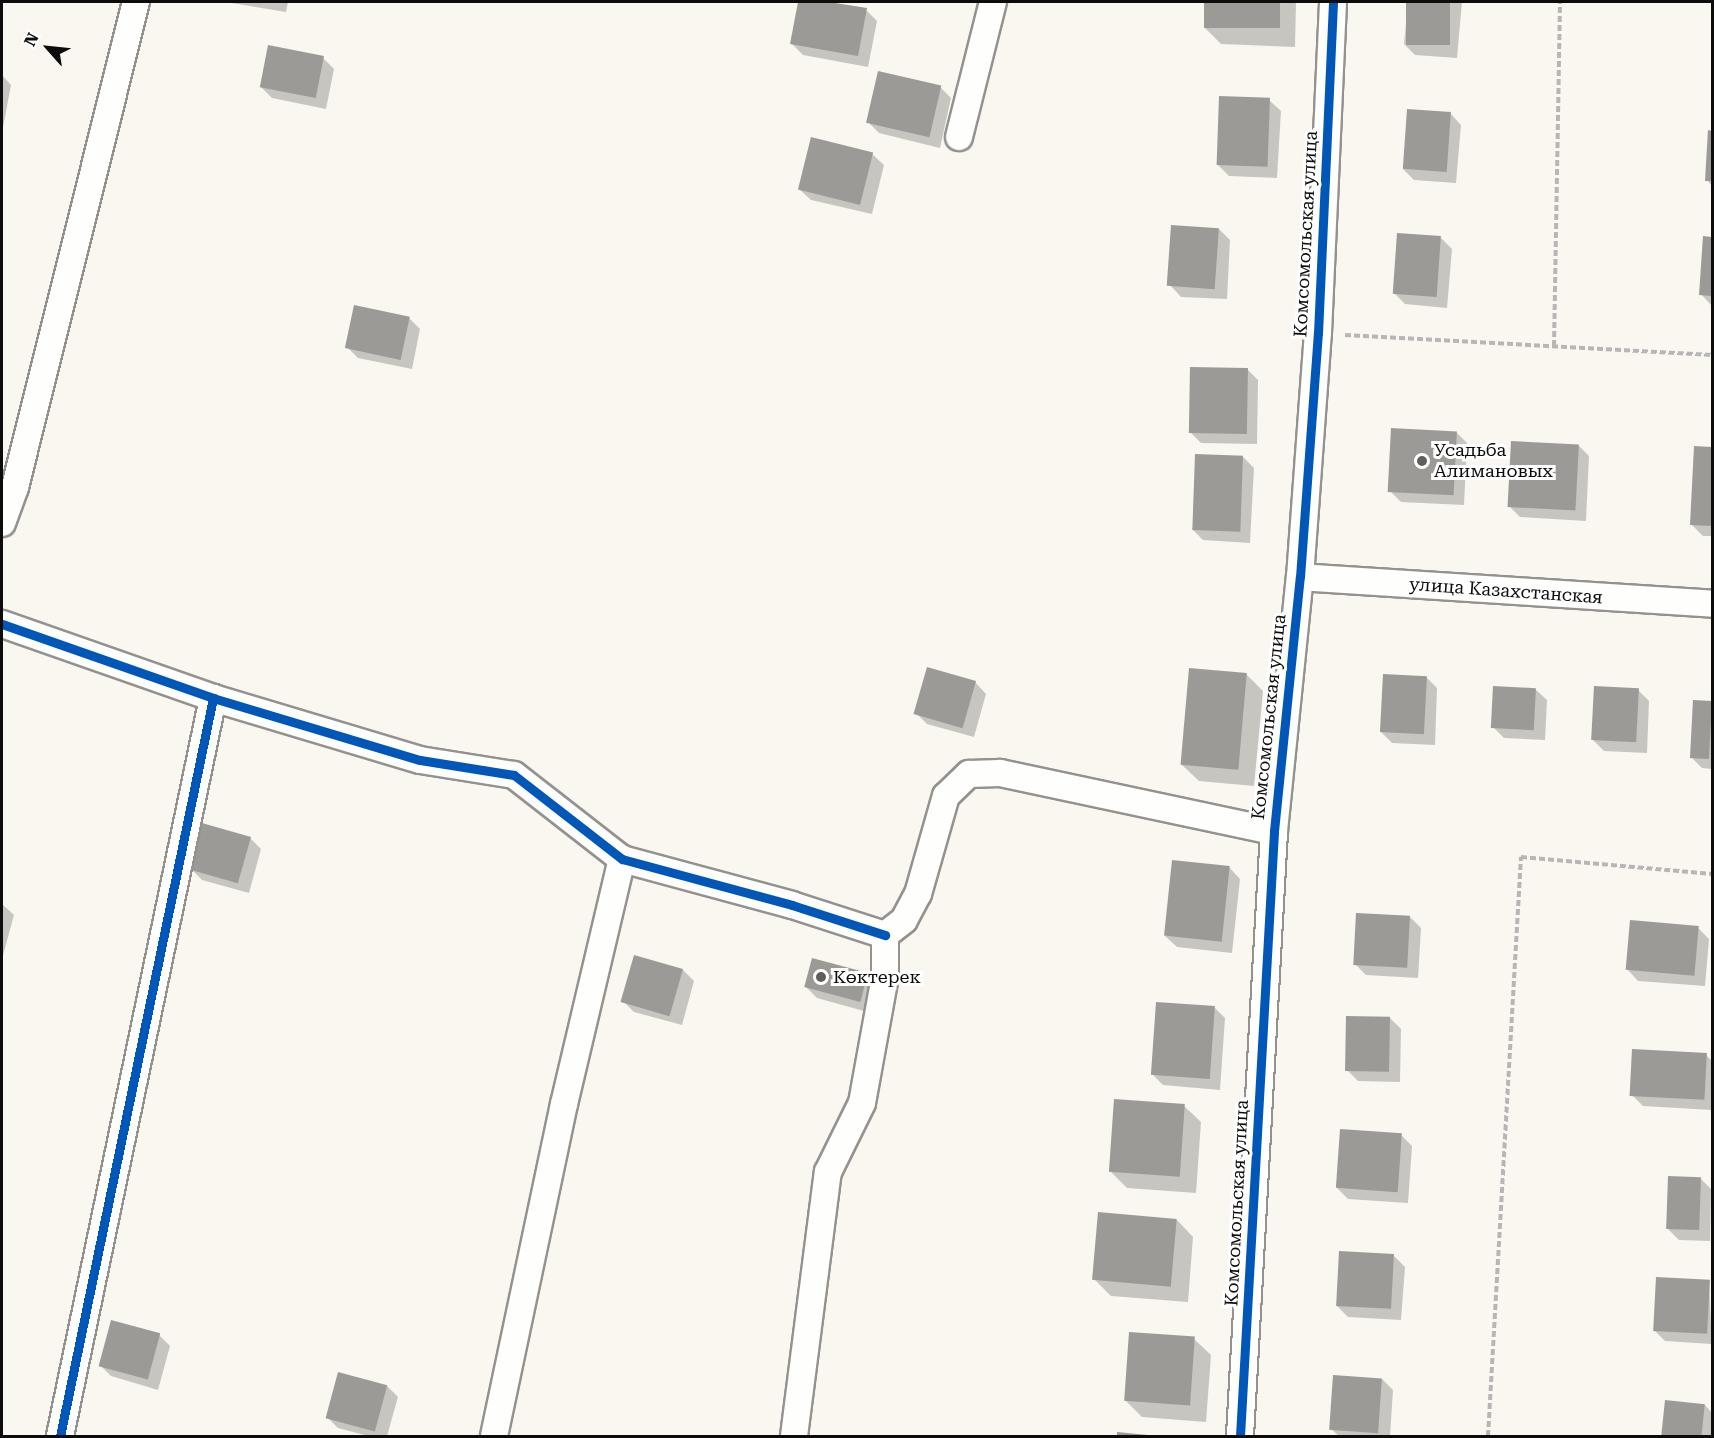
<!DOCTYPE html>
<html>
<head>
<meta charset="utf-8">
<style>
	body { margin:0 }
	#map { position:relative; width:1714px; height:1438px; overflow:hidden; background:#f9f7f0; font-family:"Roboto Serif",serif }
	div>[style] { position:absolute }
	.shadow>* { inset:0; background:#0003 }
	.building>* { inset:0; background:#9c9a96; transform-origin:0 0 }
	.path>* { height:4px; margin-top:-2px; transform-origin:0; background:repeating-linear-gradient(90deg,#b7b6b5 0 6px,transparent 0 9px) }
	.roads { filter:drop-shadow(2px 0 #93928f) drop-shadow(-2px 0 #93928f) drop-shadow(0 2px #93928f) drop-shadow(0 -2px #93928f) }
	.minor>* { height:26px; margin:-13px; padding:0 13px; transform-origin:13px; border-radius:13px; background:#fefefd }
	.cycleway>* { height:9px; margin:-4.5px; padding:0 4.5px; transform-origin:4.5px; border-radius:4.5px; background:#0057b8 }
	.dots>* { width:16px; height:16px; translate:-50% -50%; box-sizing:border-box; border:3px solid #fff; border-radius:50% }
	span { translate:-50% -50%; white-space:nowrap; text-align:center; line-height:1.15; -webkit-text-stroke:6px #fff; paint-order:stroke }
	.street-label { font-size:18px; color:#0c0c0c }
	.poi-label { font-size:18px; color:#0c0c0c }
	.left { translate:0 -50%; text-align:left }
	.frame { position:absolute; inset:0; border:3px solid #0c0c0c; pointer-events:none }
	.north { position:absolute; left:18px; top:18px; width:60px; height:60px; -webkit-text-stroke:4px #fff; paint-order:stroke; rotate:297deg; font-size:16px; font-weight:700; line-height:24px; text-align:center; color:#0c0c0c }
	.north::after { content:''; display:block; margin:auto; width:21px; height:27px; background:#0c0c0c; clip-path:polygon(50% 0,100% 100%,50% 72%,0 100%) }
</style>
</head>
<body>
<div id="map">
	<div class="shadow">
		<i style="clip-path:polygon(225px 2px,288px 2px,286px 12px)"></i>
		<i style="clip-path:polygon(800px 2px,866px 10px,877px 21px,868px 67px,803px 55px,792px 44px)"></i>
		<i style="clip-path:polygon(1206px 2px,1296px 2px,1295px 47px,1221px 44px,1204px 27px)"></i>
		<i style="clip-path:polygon(1408px 2px,1462px 2px,1457px 58px,1415px 55px,1404px 44px)"></i>
		<i style="clip-path:polygon(323px 58px,334px 69px,326px 109px,272px 98px,261px 87px)"></i>
		<i style="clip-path:polygon(2px 75px,11px 85px,2px 133px)"></i>
		<i style="clip-path:polygon(940px 87px,951px 98px,940px 148px,879px 133px,868px 122px)"></i>
		<i style="clip-path:polygon(1269px 100px,1281px 111px,1277px 178px,1229px 176px,1218px 165px)"></i>
		<i style="clip-path:polygon(1450px 113px,1461px 125px,1456px 183px,1414px 180px,1403px 169px)"></i>
		<i style="clip-path:polygon(1709px 132px,1712px 132px,1712px 186px,1707px 180px)"></i>
		<i style="clip-path:polygon(872px 154px,884px 165px,872px 214px,811px 200px,799px 189px)"></i>
		<i style="clip-path:polygon(1219px 229px,1230px 240px,1227px 299px,1181px 297px,1170px 285px)"></i>
		<i style="clip-path:polygon(1441px 238px,1452px 249px,1447px 308px,1405px 304px,1394px 293px)"></i>
		<i style="clip-path:polygon(1704px 238px,1712px 238px,1712px 306px,1701px 294px)"></i>
		<i style="clip-path:polygon(409px 318px,420px 329px,412px 369px,358px 358px,347px 347px)"></i>
		<i style="clip-path:polygon(1247px 369px,1258px 380px,1257px 444px,1201px 443px,1190px 432px)"></i>
		<i style="clip-path:polygon(1456px 432px,1467px 443px,1464px 505px,1401px 502px,1390px 491px)"></i>
		<i style="clip-path:polygon(1578px 445px,1589px 456px,1586px 521px,1520px 517px,1509px 506px)"></i>
		<i style="clip-path:polygon(1696px 448px,1712px 449px,1712px 536px,1703px 536px,1692px 525px)"></i>
		<i style="clip-path:polygon(1243px 457px,1254px 468px,1250px 543px,1203px 540px,1192px 529px)"></i>
		<i style="clip-path:polygon(1246px 674px,1263px 691px,1254px 786px,1199px 781px,1182px 765px)"></i>
		<i style="clip-path:polygon(1426px 677px,1437px 688px,1435px 745px,1392px 743px,1381px 732px)"></i>
		<i style="clip-path:polygon(975px 682px,986px 694px,974px 737px,927px 724px,916px 713px)"></i>
		<i style="clip-path:polygon(1535px 689px,1547px 700px,1545px 740px,1504px 738px,1493px 727px)"></i>
		<i style="clip-path:polygon(1638px 690px,1649px 701px,1647px 753px,1604px 751px,1593px 740px)"></i>
		<i style="clip-path:polygon(1694px 702px,1712px 703px,1712px 769px,1702px 768px,1691px 757px)"></i>
		<i style="clip-path:polygon(250px 838px,261px 849px,249px 893px,202px 880px,191px 869px)"></i>
		<i style="clip-path:polygon(1229px 867px,1240px 879px,1232px 953px,1177px 947px,1165px 936px)"></i>
		<i style="clip-path:polygon(2px 904px,14px 915px,2px 959px)"></i>
		<i style="clip-path:polygon(1410px 917px,1421px 928px,1418px 978px,1366px 975px,1355px 964px)"></i>
		<i style="clip-path:polygon(1698px 928px,1709px 939px,1705px 986px,1638px 981px,1627px 969px)"></i>
		<i style="clip-path:polygon(683px 970px,694px 981px,682px 1025px,634px 1012px,623px 1001px)"></i>
		<i style="clip-path:polygon(867px 974px,878px 985px,871px 1013px,817px 998px,806px 987px)"></i>
		<i style="clip-path:polygon(1214px 1007px,1225px 1018px,1220px 1090px,1163px 1085px,1152px 1074px)"></i>
		<i style="clip-path:polygon(1390px 1018px,1401px 1029px,1400px 1082px,1358px 1081px,1347px 1070px)"></i>
		<i style="clip-path:polygon(1706px 1055px,1712px 1061px,1712px 1110px,1643px 1106px,1632px 1095px)"></i>
		<i style="clip-path:polygon(1184px 1106px,1201px 1122px,1196px 1193px,1127px 1188px,1110px 1171px)"></i>
		<i style="clip-path:polygon(1401px 1135px,1412px 1146px,1408px 1203px,1348px 1199px,1337px 1188px)"></i>
		<i style="clip-path:polygon(1700px 1178px,1711px 1189px,1710px 1241px,1679px 1240px,1668px 1229px)"></i>
		<i style="clip-path:polygon(1177px 1220px,1193px 1237px,1188px 1302px,1111px 1296px,1094px 1279px)"></i>
		<i style="clip-path:polygon(1394px 1256px,1405px 1267px,1401px 1320px,1348px 1317px,1337px 1306px)"></i>
		<i style="clip-path:polygon(1709px 1282px,1712px 1344px,1665px 1341px,1654px 1330px)"></i>
		<i style="clip-path:polygon(159px 1335px,170px 1346px,158px 1390px,111px 1376px,100px 1365px)"></i>
		<i style="clip-path:polygon(1194px 1339px,1211px 1355px,1206px 1422px,1142px 1417px,1125px 1400px)"></i>
		<i style="clip-path:polygon(1382px 1379px,1393px 1390px,1390px 1436px,1339px 1436px,1331px 1429px)"></i>
		<i style="clip-path:polygon(387px 1386px,398px 1397px,387px 1436px,368px 1436px,338px 1428px,327px 1417px)"></i>
		<i style="clip-path:polygon(1666px 1402px,1705px 1405px,1712px 1413px,1712px 1436px,1663px 1436px)"></i>
	</div>
	<div class="building">
		<i style="clip-path:polygon(798px 2px,829px 2px,867px 8px,858px 56px,790px 44px)"></i>
		<i style="left:1204px;top:2px;width:76px;height:26px"></i>
		<i style="left:1406px;top:2px;width:44px;height:43px"></i>
		<i style="left:268px;top:45px;width:57px;height:43px;rotate:11deg"></i>
		<i style="left:878px;top:71px;width:65px;height:53px;rotate:13deg"></i>
		<i style="left:1219px;top:96px;width:51px;height:69px;rotate:2deg"></i>
		<i style="left:1407px;top:109px;width:44px;height:60px;rotate:4deg"></i>
		<i style="clip-path:polygon(1708px 130px,1712px 131px,1712px 181px,1705px 181px)"></i>
		<i style="left:811px;top:137px;width:64px;height:54px;rotate:14deg"></i>
		<i style="left:1171px;top:225px;width:48px;height:61px;rotate:4deg"></i>
		<i style="left:1397px;top:233px;width:44px;height:61px;rotate:4deg"></i>
		<i style="clip-path:polygon(1703px 236px,1712px 237px,1712px 296px,1699px 295px)"></i>
		<i style="left:354px;top:305px;width:57px;height:44px;rotate:12deg"></i>
		<i style="left:1190px;top:367px;width:58px;height:66px;rotate:1deg"></i>
		<i style="left:1391px;top:428px;width:66px;height:64px;rotate:3deg"></i>
		<i style="left:1511px;top:441px;width:68px;height:66px;rotate:3deg"></i>
		<i style="clip-path:polygon(1694px 446px,1712px 447px,1712px 526px,1690px 525px)"></i>
		<i style="left:1195px;top:454px;width:48px;height:76px;rotate:2deg"></i>
		<i style="left:927px;top:667px;width:51px;height:49px;rotate:16deg"></i>
		<i style="left:1189px;top:668px;width:58px;height:97px;rotate:5deg"></i>
		<i style="left:1383px;top:674px;width:44px;height:58px;rotate:3deg"></i>
		<i style="left:1493px;top:686px;width:43px;height:42px;rotate:3deg"></i>
		<i style="left:1594px;top:686px;width:45px;height:54px;rotate:3deg"></i>
		<i style="left:1693px;top:700px;width:19px;height:58px;rotate:3deg"></i>
		<i style="left:202px;top:823px;width:51px;height:48px;rotate:16deg"></i>
		<i style="left:1172px;top:860px;width:58px;height:76px;rotate:6deg"></i>
		<i style="left:1356px;top:913px;width:54px;height:52px;rotate:3deg"></i>
		<i style="left:1630px;top:920px;width:69px;height:50px;rotate:5deg"></i>
		<i style="left:634px;top:955px;width:51px;height:49px;rotate:16deg"></i>
		<i style="left:812px;top:958px;width:58px;height:30px;rotate:15deg"></i>
		<i style="left:1156px;top:1002px;width:59px;height:73px;rotate:4deg"></i>
		<i style="left:1346px;top:1016px;width:44px;height:55px;rotate:1deg"></i>
		<i style="left:1632px;top:1049px;width:75px;height:47px;rotate:3deg"></i>
		<i style="left:1114px;top:1099px;width:71px;height:73px;rotate:4deg"></i>
		<i style="left:1340px;top:1129px;width:62px;height:59px;rotate:4deg"></i>
		<i style="left:1668px;top:1176px;width:33px;height:53px;rotate:2deg"></i>
		<i style="left:1098px;top:1212px;width:79px;height:68px;rotate:5deg"></i>
		<i style="left:1339px;top:1251px;width:55px;height:55px;rotate:3deg"></i>
		<i style="left:1656px;top:1277px;width:54px;height:54px;rotate:3deg"></i>
		<i style="left:111px;top:1320px;width:51px;height:48px;rotate:15deg"></i>
		<i style="left:1129px;top:1332px;width:66px;height:69px;rotate:4deg"></i>
		<i style="left:338px;top:1372px;width:51px;height:48px;rotate:15deg"></i>
		<i style="left:1333px;top:1375px;width:49px;height:55px;rotate:4deg"></i>
		<i style="left:1665px;top:1400px;width:40px;height:36px;rotate:6deg"></i>
		<i style="clip-path:polygon(1117px 1432px,1148px 1435px,1148px 1436px,1117px 1436px)"></i>
	</div>
	<div class="path">
		<i style="left:1345px;top:335px;width:368px;rotate:3.1deg"></i>
		<i style="left:1554px;top:346px;width:344px;rotate:-89deg"></i>
		<i style="left:1488px;top:1436px;width:580px;rotate:-86.74deg"></i>
		<i style="left:1521px;top:857px;width:192px;rotate:5.1deg"></i>
	</div>
	<div class="roads">
		<div class="minor">
			<i style="left:959px;top:137px;width:139px;rotate:-75.9deg"></i>
			<i style="left:2px;top:523px;width:38px;rotate:-70deg"></i>
			<i style="left:15px;top:487px;width:500px;rotate:-76deg"></i>
			<i style="left:1300px;top:577px;width:413px;rotate:3.7deg"></i>
			<i style="left:2px;top:624px;width:224px;rotate:19.3deg"></i>
			<i style="left:213px;top:698px;width:216px;rotate:16.7deg"></i>
			<i style="left:420px;top:760px;width:95px;rotate:9.1deg"></i>
			<i style="left:514px;top:775px;width:137px;rotate:37.9deg"></i>
			<i style="left:622px;top:859px;width:176px;rotate:15.1deg"></i>
			<i style="left:792px;top:905px;width:98px;rotate:17.9deg"></i>
			<i style="left:885px;top:935px;width:24px;rotate:-38deg"></i>
			<i style="left:904px;top:920px;width:30px;rotate:-62deg"></i>
			<i style="left:918px;top:894px;width:102px;rotate:-74.1deg"></i>
			<i style="left:946px;top:796px;width:32px;rotate:-44deg"></i>
			<i style="left:969px;top:774px;width:31px;rotate:-2deg"></i>
			<i style="left:1000px;top:773px;width:280px;rotate:12deg"></i>
			<i style="left:60px;top:1436px;width:754px;rotate:-78.29deg"></i>
			<i style="left:494px;top:1436px;width:339px;rotate:-78.1deg"></i>
			<i style="left:564px;top:1104px;width:252px;rotate:-76.7deg"></i>
			<i style="left:794px;top:1436px;width:266px;rotate:-82.7deg"></i>
			<i style="left:828px;top:1172px;width:77px;rotate:-63.8deg"></i>
			<i style="left:862px;top:1103px;width:129px;rotate:-79.7deg"></i>
			<i style="left:885px;top:976px;width:41px;rotate:-90deg"></i>
			<i style="left:1240px;top:1436px;width:606px;rotate:-86.78deg"></i>
			<i style="left:1274px;top:831px;width:255px;rotate:-84.2deg"></i>
			<i style="left:1300px;top:577px;width:245px;rotate:-85.8deg"></i>
			<i style="left:1318px;top:333px;width:331px;rotate:-87.4deg"></i>
		</div>
	</div>
	<div class="cycleway">
		<i style="left:2px;top:624px;width:224px;rotate:19.3deg"></i>
		<i style="left:213px;top:698px;width:216px;rotate:16.7deg"></i>
		<i style="left:420px;top:760px;width:95px;rotate:9.1deg"></i>
		<i style="left:514px;top:775px;width:137px;rotate:37.9deg"></i>
		<i style="left:622px;top:859px;width:176px;rotate:15.1deg"></i>
		<i style="left:792px;top:905px;width:98px;rotate:17.9deg"></i>
		<i style="left:60px;top:1436px;width:754px;rotate:-78.29deg"></i>
		<i style="left:1240px;top:1436px;width:606px;rotate:-86.78deg"></i>
		<i style="left:1274px;top:831px;width:255px;rotate:-84.2deg"></i>
		<i style="left:1300px;top:577px;width:245px;rotate:-85.8deg"></i>
		<i style="left:1318px;top:333px;width:331px;rotate:-87.4deg"></i>
	</div>
	<div class="dots">
		<i style="left:1422px;top:461px;background:#5f5e5c"></i>
		<i style="left:821px;top:977px;background:#5f5e5c"></i>
	</div>
	<div class="street-label">
		<span style="left:1306px;top:234px;rotate:-87deg">Комсомольская улица</span>
		<span style="left:1506px;top:591px;rotate:4deg">улица Казахстанская</span>
		<span style="left:1269px;top:717px;rotate:-84deg">Комсомольская улица</span>
		<span style="left:1237px;top:1203px;rotate:-87deg">Комсомольская улица</span>
	</div>
	<div class="poi-label">
		<span class="left" style="left:1434px;top:461px">Усадьба<br>Алимановых</span>
		<span class="left" style="left:833px;top:977px">Көктерек</span>
	</div>
	<div class="frame"></div>
	<div class="north">N</div>
</div>
</body>
</html>
